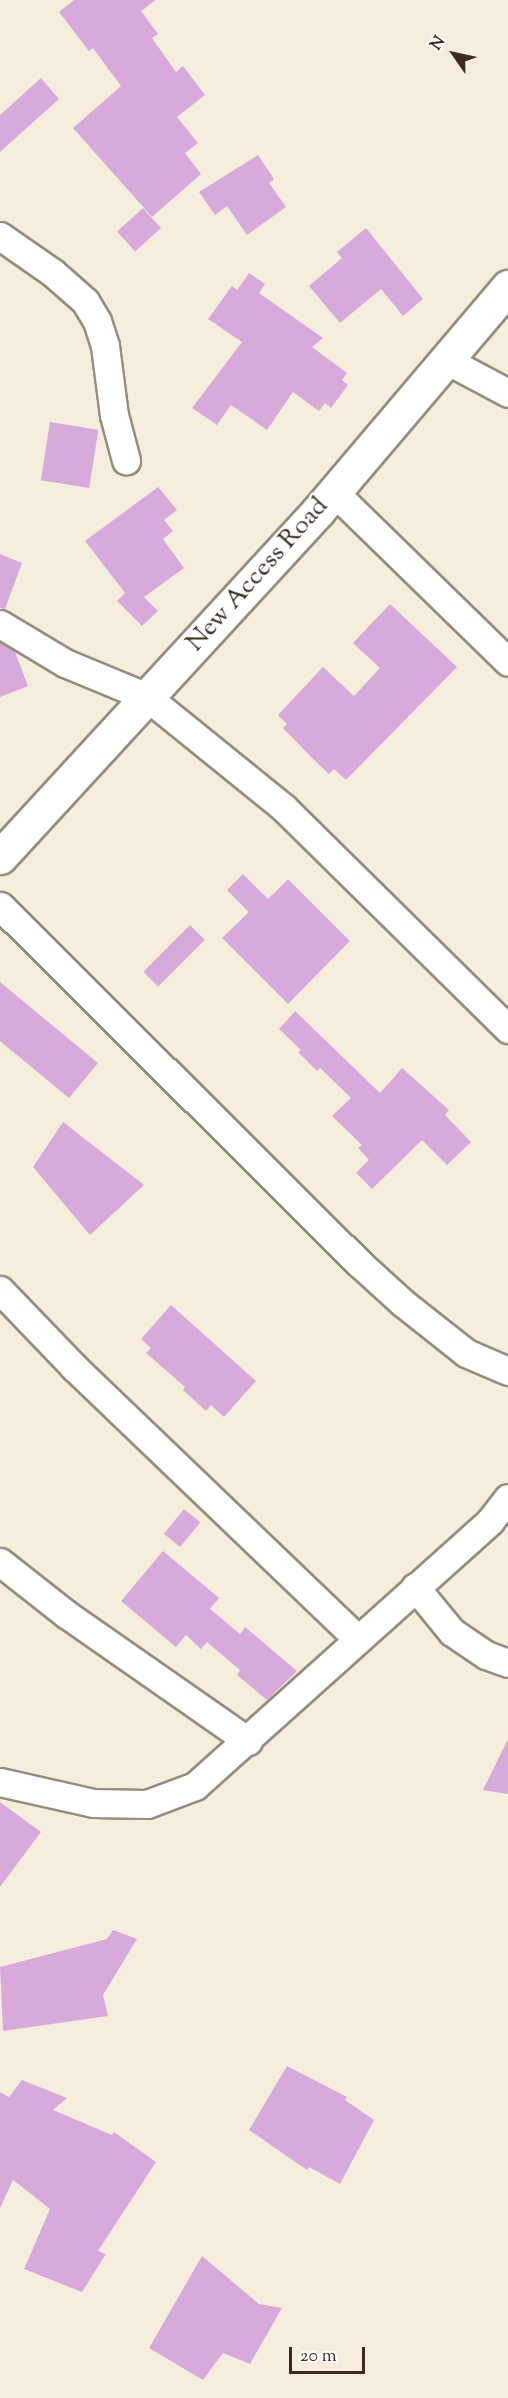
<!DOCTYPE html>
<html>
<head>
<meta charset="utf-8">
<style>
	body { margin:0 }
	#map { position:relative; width:508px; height:2398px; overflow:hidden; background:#f6eedc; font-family:"Sorts Mill Goudy",serif }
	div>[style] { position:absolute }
	.building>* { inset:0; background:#d8aadb; transform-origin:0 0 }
	.roads { filter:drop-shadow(2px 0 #988c7d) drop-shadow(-2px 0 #988c7d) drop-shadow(0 2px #988c7d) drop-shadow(0 -2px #988c7d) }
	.minor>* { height:27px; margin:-13.5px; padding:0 13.5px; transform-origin:13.5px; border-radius:13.5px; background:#fff }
	.secondary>* { height:33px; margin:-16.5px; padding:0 16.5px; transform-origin:16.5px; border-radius:16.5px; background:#fff }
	span { translate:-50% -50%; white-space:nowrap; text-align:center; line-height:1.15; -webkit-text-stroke:4.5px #fff; paint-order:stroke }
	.street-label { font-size:26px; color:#3b2a1e }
	.north { position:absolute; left:424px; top:24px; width:60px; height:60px; -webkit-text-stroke:4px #fff; paint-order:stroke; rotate:304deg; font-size:16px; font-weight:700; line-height:24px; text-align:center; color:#3b2a1e }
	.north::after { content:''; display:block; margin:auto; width:21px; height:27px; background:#3b2a1e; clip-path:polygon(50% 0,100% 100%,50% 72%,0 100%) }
	.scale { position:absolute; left:289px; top:2347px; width:76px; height:27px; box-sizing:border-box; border:3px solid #3b2a1e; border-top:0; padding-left:8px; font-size:18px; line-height:21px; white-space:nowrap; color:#3b2a1e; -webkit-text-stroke:4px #fff; paint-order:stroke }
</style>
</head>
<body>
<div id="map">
	<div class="building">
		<i style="clip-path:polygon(74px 0,156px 0,141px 11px,158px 34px,152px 38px,176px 72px,183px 66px,205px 95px,177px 117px,198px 143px,185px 153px,201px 174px,152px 217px,73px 128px,121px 86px,93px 48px,89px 51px,59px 12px)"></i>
		<i style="clip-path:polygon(41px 78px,59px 99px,0 152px,0 115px)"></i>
		<i style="clip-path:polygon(258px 155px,274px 179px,269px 183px,286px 207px,247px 235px,227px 206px,215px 215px,199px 192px)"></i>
		<i style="left:143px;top:208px;width:27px;height:35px;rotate:48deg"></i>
		<i style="clip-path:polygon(366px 228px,423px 299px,403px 316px,381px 289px,340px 323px,309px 286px,342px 258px,337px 252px)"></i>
		<i style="clip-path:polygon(249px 273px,265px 284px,259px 293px,323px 338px,312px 347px,347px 373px,342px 380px,348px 385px,331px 408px,325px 403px,319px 411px,293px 392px,267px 430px,231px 405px,217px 425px,192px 408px,242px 342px,208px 319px,232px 286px,237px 290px)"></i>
		<i style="left:50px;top:422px;width:49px;height:59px;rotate:9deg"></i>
		<i style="clip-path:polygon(158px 487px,177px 510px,164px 520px,173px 531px,163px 539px,184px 568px,144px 597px,158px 611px,142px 626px,117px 601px,125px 593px,85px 541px)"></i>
		<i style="clip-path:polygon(0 554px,22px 563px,5px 609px,0 608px)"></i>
		<i style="clip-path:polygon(390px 604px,457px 667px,346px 780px,334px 769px,329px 774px,313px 759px,283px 728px,287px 724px,278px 715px,323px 667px,354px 696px,380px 668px,353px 643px)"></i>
		<i style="clip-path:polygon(0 642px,15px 652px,28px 686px,0 697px)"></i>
		<i style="clip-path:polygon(243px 874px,268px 899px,288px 879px,350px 941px,288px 1004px,222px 938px,249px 912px,227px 890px)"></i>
		<i style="left:190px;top:925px;width:21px;height:66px;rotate:45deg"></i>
		<i style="clip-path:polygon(0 982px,98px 1063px,69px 1098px,0 1041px)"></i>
		<i style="clip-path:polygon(295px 1011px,380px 1093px,402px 1068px,449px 1110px,445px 1115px,471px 1142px,447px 1165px,422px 1140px,372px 1189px,356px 1173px,369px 1160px,358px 1148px,362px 1145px,332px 1116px,351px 1098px,320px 1068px,317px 1071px,298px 1052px,301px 1050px,279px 1029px)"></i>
		<i style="clip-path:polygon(63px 1122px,144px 1185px,90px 1235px,33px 1167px)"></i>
		<i style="clip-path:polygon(171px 1305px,256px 1381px,224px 1417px,211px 1405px,206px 1411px,183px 1390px,185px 1387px,146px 1353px,151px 1348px,141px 1339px)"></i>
		<i style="left:184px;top:1509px;width:21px;height:32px;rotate:39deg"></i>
		<i style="clip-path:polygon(163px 1551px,219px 1598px,210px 1609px,240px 1634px,245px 1627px,297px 1671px,267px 1700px,237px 1675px,240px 1670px,207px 1642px,201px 1649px,186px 1635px,176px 1647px,121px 1601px)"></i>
		<i style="clip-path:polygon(508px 1739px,508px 1794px,483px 1790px)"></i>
		<i style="clip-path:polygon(0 1802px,41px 1832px,0 1887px)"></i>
		<i style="clip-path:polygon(113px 1930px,137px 1939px,103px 1995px,108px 2016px,3px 2031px,0 1967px,107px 1939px)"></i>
		<i style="clip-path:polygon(287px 2066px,347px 2097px,345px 2100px,374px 2120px,340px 2184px,309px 2167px,307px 2170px,249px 2130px)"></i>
		<i style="clip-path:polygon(22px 2080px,67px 2098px,53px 2110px,112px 2135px,114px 2132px,156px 2162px,98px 2251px,106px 2254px,82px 2292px,24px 2269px,50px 2209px,13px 2180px,0 2208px,0 2092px,9px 2097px)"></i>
		<i style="clip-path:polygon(202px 2256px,259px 2304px,282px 2308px,250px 2364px,223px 2353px,203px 2380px,149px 2348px)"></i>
	</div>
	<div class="roads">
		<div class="minor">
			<i style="left:0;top:236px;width:65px;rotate:34.9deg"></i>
			<i style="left:53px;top:273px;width:43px;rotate:41.2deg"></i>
			<i style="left:85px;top:301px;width:23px;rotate:59deg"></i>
			<i style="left:97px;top:321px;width:26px;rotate:72deg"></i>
			<i style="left:105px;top:346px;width:70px;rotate:82.6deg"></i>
			<i style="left:114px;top:415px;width:47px;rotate:75.1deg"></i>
			<i style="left:446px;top:360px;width:70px;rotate:28deg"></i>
			<i style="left:334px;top:492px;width:243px;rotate:44.3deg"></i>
			<i style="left:0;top:624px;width:76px;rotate:31deg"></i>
			<i style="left:65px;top:663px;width:89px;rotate:22.5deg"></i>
			<i style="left:147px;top:697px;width:176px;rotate:39deg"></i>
			<i style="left:284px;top:808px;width:315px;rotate:44.6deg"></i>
			<i style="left:0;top:906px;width:506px;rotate:44.84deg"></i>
			<i style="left:359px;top:1263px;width:59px;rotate:42.3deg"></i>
			<i style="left:403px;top:1303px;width:80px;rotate:38.4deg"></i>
			<i style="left:466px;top:1353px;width:46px;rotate:23.2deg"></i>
			<i style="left:0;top:1290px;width:107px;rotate:46.1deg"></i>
			<i style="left:74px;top:1367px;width:393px;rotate:43.8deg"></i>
			<i style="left:0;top:1562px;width:84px;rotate:38.2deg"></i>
			<i style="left:66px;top:1614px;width:222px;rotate:34.9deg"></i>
			<i style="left:415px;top:1587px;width:58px;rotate:50.6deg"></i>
			<i style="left:452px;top:1632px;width:41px;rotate:34.1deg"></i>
			<i style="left:486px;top:1655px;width:23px;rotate:20deg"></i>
			<i style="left:0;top:1782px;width:95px;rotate:12.7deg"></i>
			<i style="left:93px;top:1803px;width:54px;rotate:1.1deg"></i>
			<i style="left:147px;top:1804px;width:51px;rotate:-20.6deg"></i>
			<i style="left:195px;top:1786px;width:397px;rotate:-41.9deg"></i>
			<i style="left:490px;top:1521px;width:29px;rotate:-52deg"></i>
		</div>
		<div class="secondary">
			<i style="left:0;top:857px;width:470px;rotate:-47.4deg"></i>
			<i style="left:318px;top:511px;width:294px;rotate:-49.7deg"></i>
		</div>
	</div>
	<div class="street-label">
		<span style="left:258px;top:575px;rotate:-48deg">New Access Road</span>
	</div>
	<div class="north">N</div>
	<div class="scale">20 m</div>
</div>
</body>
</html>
